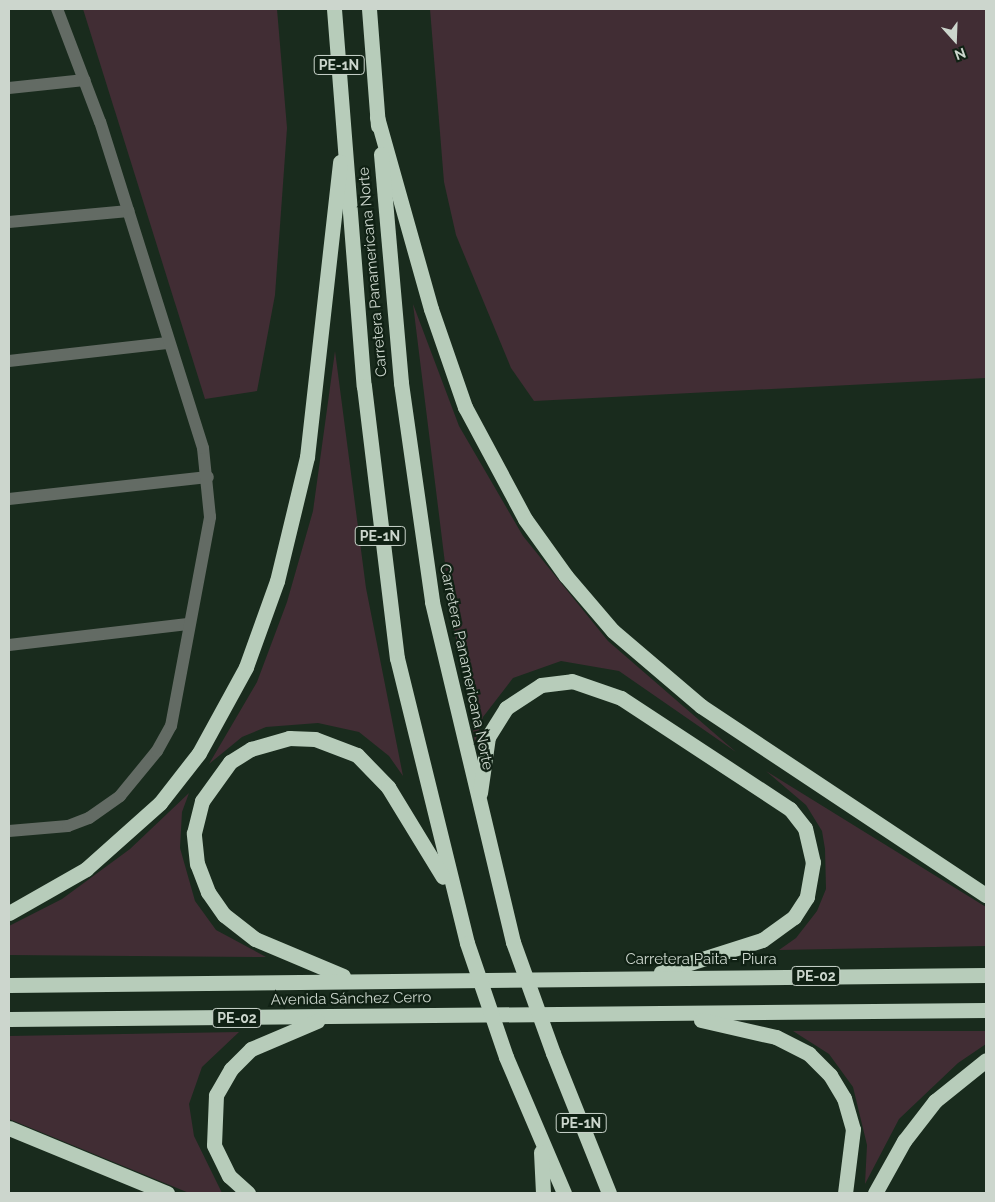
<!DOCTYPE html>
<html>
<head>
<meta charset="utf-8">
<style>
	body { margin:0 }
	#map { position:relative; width:995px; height:1202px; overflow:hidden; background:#192b1d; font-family:Raleway,sans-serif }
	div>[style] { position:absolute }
	.green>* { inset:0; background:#412d34 }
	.minor>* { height:12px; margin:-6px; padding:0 6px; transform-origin:6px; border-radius:6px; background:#636b64 }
	.highway>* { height:15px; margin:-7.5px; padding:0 7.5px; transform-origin:7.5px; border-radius:7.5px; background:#b7ccba }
	.highway-bridge>* { height:15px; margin:-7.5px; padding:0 7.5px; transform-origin:7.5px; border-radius:7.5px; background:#b7ccba }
	span { translate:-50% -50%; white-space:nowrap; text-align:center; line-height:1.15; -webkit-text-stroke:4.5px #102114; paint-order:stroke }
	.shield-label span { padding:1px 4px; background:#102114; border:1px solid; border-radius:4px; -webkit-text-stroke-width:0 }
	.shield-label { font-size:14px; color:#ccd6cd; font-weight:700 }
	.street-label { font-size:15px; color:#ccd6cd }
	.frame { position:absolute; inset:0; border:10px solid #ccd6cd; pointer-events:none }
	.north { position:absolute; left:930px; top:15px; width:50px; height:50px; -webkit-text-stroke:4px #102114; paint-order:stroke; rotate:160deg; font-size:14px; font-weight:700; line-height:20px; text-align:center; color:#ccd6cd }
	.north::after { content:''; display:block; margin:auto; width:18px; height:22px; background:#ccd6cd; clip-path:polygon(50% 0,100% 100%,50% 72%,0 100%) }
</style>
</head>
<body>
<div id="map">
	<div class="green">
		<i style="clip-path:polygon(83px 9px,277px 9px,287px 128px,275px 295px,257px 391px,205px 399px)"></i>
		<i style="clip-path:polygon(430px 9px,986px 9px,986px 378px,534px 401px,511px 368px,456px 235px,444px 182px)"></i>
		<i style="clip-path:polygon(413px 304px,459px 426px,523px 536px,608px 641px,736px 752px,619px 671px,561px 661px,513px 678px,483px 717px,475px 742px,451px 612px)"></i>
		<i style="clip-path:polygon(335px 351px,366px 588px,403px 776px,389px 756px,359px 732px,318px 723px,266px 727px,242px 737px,209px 764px,257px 682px,287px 602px,313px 511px)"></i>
		<i style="clip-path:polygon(766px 771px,986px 907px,986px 946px,779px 950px,796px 938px,817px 911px,826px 889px,825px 849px,822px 831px,806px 805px)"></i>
		<i style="clip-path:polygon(189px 793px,182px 812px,180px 848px,195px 901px,216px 930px,266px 957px,9px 955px,9px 926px,62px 899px,130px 849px)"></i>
		<i style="clip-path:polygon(793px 1031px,986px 1031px,986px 1044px,958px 1063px,899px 1119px,865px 1184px,867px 1145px,853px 1087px,829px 1054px)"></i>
		<i style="clip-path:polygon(239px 1032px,202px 1067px,189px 1104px,194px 1136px,222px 1193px,189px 1193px,9px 1119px,9px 1036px)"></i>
	</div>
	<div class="minor">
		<i style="left:9px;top:88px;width:76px;rotate:-6deg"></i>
		<i style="left:9px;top:222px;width:120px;rotate:-5.3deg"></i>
		<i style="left:9px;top:361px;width:159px;rotate:-6.5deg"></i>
		<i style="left:9px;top:499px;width:200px;rotate:-6.3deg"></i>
		<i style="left:9px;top:645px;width:180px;rotate:-6.7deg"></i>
		<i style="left:9px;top:831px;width:59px;rotate:-4.8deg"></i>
		<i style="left:68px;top:826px;width:22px;rotate:-21deg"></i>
		<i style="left:89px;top:818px;width:38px;rotate:-35deg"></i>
		<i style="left:120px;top:796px;width:58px;rotate:-50.6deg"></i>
		<i style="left:157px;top:751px;width:29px;rotate:-61deg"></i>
		<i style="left:171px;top:726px;width:213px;rotate:-79.4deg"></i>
		<i style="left:210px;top:517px;width:69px;rotate:-95.8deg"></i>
		<i style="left:203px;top:448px;width:342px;rotate:-107.5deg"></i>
		<i style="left:100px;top:122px;width:121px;rotate:-110.8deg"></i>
	</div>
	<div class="highway">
		<i style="left:334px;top:9px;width:378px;rotate:85.5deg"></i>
		<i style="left:364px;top:386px;width:274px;rotate:83.1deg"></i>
		<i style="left:397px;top:658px;width:293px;rotate:76.2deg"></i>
		<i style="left:369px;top:9px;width:117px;rotate:85.6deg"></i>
		<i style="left:377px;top:117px;width:199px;rotate:74.3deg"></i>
		<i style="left:431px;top:309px;width:104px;rotate:70.9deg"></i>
		<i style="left:465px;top:407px;width:127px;rotate:61.8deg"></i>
		<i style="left:525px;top:519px;width:70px;rotate:54.3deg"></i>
		<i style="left:566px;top:576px;width:72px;rotate:49.5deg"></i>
		<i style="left:613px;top:631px;width:116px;rotate:40.4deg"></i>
		<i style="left:701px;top:706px;width:342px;rotate:33.6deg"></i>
		<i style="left:381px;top:154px;width:230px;rotate:85deg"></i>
		<i style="left:401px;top:383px;width:221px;rotate:81.9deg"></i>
		<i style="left:432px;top:602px;width:350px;rotate:76.6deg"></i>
		<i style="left:480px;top:793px;width:57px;rotate:-81.9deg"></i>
		<i style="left:488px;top:737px;width:34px;rotate:-58deg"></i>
		<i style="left:506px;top:708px;width:42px;rotate:-33.3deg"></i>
		<i style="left:541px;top:685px;width:31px;rotate:-7deg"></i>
		<i style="left:572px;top:681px;width:52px;rotate:19.1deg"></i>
		<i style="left:621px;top:698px;width:202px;rotate:33.3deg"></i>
		<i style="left:790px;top:809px;width:24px;rotate:52deg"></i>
		<i style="left:805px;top:828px;width:35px;rotate:77deg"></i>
		<i style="left:813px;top:862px;width:36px;rotate:100deg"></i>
		<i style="left:807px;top:897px;width:24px;rotate:123deg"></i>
		<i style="left:794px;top:917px;width:39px;rotate:144deg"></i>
		<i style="left:762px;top:940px;width:106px;rotate:162.4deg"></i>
		<i style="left:9px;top:913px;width:89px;rotate:-29.7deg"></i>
		<i style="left:86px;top:869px;width:99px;rotate:-41.7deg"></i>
		<i style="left:160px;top:803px;width:63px;rotate:-52deg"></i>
		<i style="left:199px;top:753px;width:98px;rotate:-61.3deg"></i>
		<i style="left:246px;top:667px;width:91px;rotate:-70.2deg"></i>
		<i style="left:277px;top:581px;width:128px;rotate:-76.4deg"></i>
		<i style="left:307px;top:457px;width:297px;rotate:-83.6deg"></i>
		<i style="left:343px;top:976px;width:95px;rotate:-157.2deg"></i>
		<i style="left:255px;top:939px;width:39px;rotate:-142deg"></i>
		<i style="left:224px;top:915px;width:28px;rotate:-125deg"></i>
		<i style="left:208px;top:892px;width:30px;rotate:-111deg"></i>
		<i style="left:197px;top:864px;width:31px;rotate:-96deg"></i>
		<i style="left:194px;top:833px;width:33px;rotate:-76deg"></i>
		<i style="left:202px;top:801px;width:48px;rotate:-54.3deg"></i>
		<i style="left:230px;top:762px;width:25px;rotate:-32deg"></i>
		<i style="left:251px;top:749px;width:40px;rotate:-16deg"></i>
		<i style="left:289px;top:738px;width:26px;rotate:2deg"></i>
		<i style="left:315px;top:739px;width:45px;rotate:20.9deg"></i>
		<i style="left:357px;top:755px;width:45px;rotate:45.9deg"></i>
		<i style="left:388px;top:787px;width:105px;rotate:58.6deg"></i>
		<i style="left:9px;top:985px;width:977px;rotate:-0.59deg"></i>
		<i style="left:9px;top:1019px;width:977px;rotate:-0.53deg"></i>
		<i style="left:701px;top:1020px;width:77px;rotate:12.8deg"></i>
		<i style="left:776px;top:1037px;width:37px;rotate:27deg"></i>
		<i style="left:809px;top:1054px;width:30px;rotate:45deg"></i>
		<i style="left:830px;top:1075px;width:27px;rotate:59deg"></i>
		<i style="left:844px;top:1098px;width:32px;rotate:74deg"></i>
		<i style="left:853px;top:1129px;width:64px;rotate:97.1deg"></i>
		<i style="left:553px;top:1053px;width:151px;rotate:68.2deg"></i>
		<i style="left:506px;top:1057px;width:148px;rotate:66.9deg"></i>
		<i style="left:9px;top:1128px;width:171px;rotate:22.4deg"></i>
		<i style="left:541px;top:1152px;width:41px;rotate:87.2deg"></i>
		<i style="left:248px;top:1193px;width:25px;rotate:-138deg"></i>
		<i style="left:229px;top:1176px;width:34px;rotate:-116deg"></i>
		<i style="left:214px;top:1145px;width:50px;rotate:-87.7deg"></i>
		<i style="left:216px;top:1095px;width:30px;rotate:-60deg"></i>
		<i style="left:231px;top:1069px;width:28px;rotate:-45deg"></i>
		<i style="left:251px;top:1049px;width:72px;rotate:-23deg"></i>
		<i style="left:875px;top:1193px;width:60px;rotate:-60.9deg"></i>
		<i style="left:904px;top:1141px;width:51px;rotate:-52.2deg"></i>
		<i style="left:935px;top:1101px;width:65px;rotate:-38.8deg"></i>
	</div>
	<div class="highway-bridge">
		<i style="left:513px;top:942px;width:118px;rotate:70.2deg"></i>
		<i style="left:467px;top:943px;width:120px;rotate:71.1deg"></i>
	</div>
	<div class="shield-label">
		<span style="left:339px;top:65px">PE-1N</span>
		<span style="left:380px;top:536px">PE-1N</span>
		<span style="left:816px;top:976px">PE-02</span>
		<span style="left:237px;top:1018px">PE-02</span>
		<span style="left:581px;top:1123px">PE-1N</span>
	</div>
	<div class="street-label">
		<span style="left:373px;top:272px;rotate:-95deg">Carretera Panamericana Norte</span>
		<span style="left:466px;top:667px;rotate:78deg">Carretera Panamericana Norte</span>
		<span style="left:701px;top:960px">Carretera Paita - Piura</span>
		<span style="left:351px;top:999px;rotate:-1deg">Avenida Sánchez Cerro</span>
	</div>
	<div class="frame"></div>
	<div class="north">N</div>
</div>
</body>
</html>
